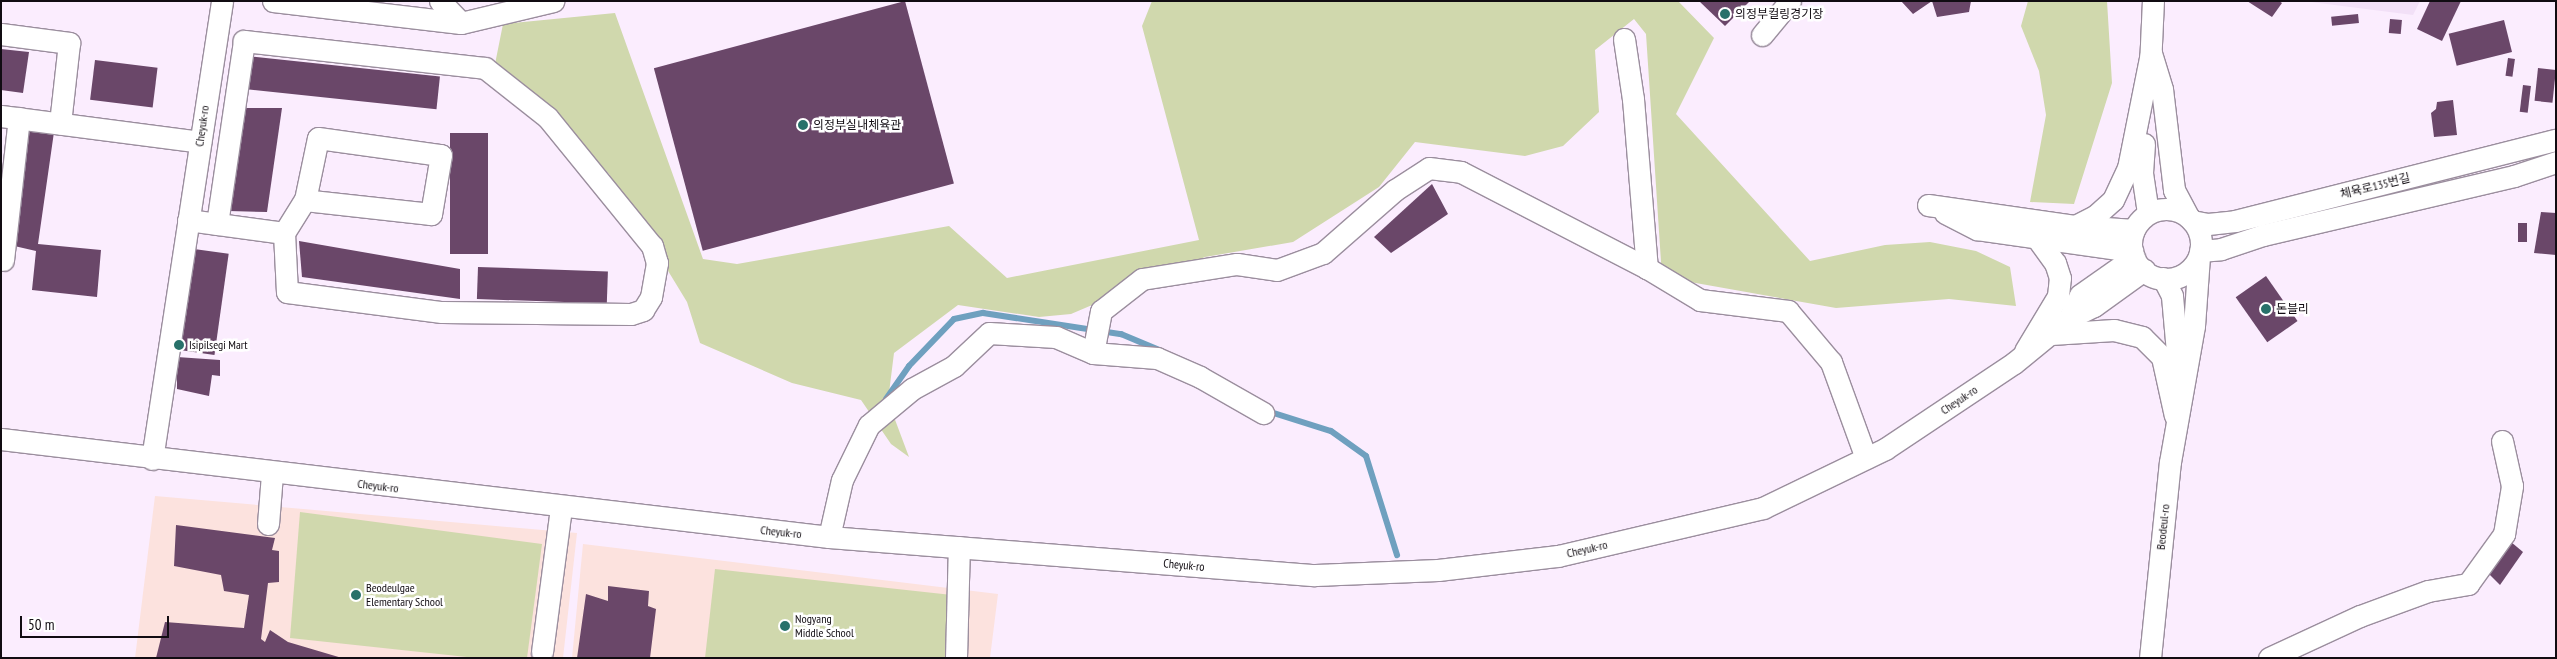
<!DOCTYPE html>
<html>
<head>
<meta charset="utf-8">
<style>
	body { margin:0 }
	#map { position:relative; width:2557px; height:659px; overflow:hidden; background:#fbedfe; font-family:"PT Sans Narrow","Noto Sans KR",sans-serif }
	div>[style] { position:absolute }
	.built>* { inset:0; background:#f2e0f7 }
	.education>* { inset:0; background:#fce2de }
	.green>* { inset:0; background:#d0d8ad }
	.stream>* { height:6px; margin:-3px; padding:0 3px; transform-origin:3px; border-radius:3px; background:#6fa0bf }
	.building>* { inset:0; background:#6a4769; transform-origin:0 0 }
	.roads { filter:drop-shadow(1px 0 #9b8e9e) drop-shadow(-1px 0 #9b8e9e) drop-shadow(0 1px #9b8e9e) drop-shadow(0 -1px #9b8e9e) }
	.minor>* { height:21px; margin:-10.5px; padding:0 10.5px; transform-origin:10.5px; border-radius:10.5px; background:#fff }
	.minor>.ring { margin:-10.5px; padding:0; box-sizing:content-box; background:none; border:21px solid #fff; border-radius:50% }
	.dots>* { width:14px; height:14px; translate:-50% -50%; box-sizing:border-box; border:2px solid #fff; border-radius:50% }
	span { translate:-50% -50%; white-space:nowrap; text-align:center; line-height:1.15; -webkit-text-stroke:5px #fff; paint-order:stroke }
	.poi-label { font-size:12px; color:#110c12 }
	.left { translate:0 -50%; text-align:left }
	.street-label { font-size:12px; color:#110c12 }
	.frame { position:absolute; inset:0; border:2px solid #110c12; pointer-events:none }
	.scale { position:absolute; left:20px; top:616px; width:149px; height:22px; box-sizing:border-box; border:2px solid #110c12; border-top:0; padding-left:6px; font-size:15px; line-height:18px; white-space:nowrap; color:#110c12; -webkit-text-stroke:4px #fff; paint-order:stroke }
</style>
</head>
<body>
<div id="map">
	<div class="built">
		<i style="clip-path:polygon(2303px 1px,2420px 1px,2413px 15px)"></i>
	</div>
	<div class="education">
		<i style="clip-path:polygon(155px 496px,577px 533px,563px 658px,135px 658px)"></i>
		<i style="clip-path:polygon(583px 544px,998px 594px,990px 658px,572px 658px)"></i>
	</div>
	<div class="green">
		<i style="clip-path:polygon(1152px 1px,1678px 1px,1714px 38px,1676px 114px,1810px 261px,1885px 245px,1930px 242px,1976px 251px,2010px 267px,2016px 306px,1949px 299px,1836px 308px,1662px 277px,1646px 34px,1634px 19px,1595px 50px,1599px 112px,1563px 146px,1525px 156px,1415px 142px,1379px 187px,1293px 242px,1205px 257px,1071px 314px,1039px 317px,958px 305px,894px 353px,888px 401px,909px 457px,891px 444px,861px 400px,792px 383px,700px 343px,687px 302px,609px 174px,495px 64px,503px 24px,615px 13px,703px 259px,737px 264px,949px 226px,1007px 278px,1199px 240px,1142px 26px)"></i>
		<i style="clip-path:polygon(2028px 1px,2107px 1px,2112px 83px,2074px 204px,2030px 202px,2046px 115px,2039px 71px,2021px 26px)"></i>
		<i style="clip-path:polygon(300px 512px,542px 544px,527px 658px,476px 658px,290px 638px)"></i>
		<i style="clip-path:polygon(715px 569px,952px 595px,945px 658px,705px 658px)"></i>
	</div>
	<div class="stream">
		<i style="left:886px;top:399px;width:40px;rotate:-55.1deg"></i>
		<i style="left:909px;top:366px;width:65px;rotate:-46.2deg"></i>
		<i style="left:954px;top:319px;width:30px;rotate:-12deg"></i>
		<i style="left:983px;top:313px;width:140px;rotate:8.7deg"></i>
		<i style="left:1121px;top:334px;width:41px;rotate:22.8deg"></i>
		<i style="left:1267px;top:411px;width:67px;rotate:17.4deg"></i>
		<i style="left:1331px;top:431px;width:43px;rotate:35.5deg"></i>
		<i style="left:1366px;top:456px;width:104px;rotate:72.6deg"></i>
	</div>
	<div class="building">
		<i style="left:905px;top:1px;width:189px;height:260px;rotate:75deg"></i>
		<i style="clip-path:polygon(1699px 1px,1750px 1px,1725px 26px)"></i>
		<i style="clip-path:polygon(1901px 1px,1971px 1px,1969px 12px,1937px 17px,1932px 1px,1913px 14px)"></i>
		<i style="clip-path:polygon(2247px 1px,2279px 1px,2282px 3px,2272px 17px)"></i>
		<i style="clip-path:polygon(2430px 1px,2461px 1px,2442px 41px,2417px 29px)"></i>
		<i style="left:2358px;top:14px;width:9px;height:27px;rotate:84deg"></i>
		<i style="left:2390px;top:19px;width:12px;height:14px;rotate:5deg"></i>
		<i style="left:2504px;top:20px;width:33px;height:57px;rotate:76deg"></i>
		<i style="clip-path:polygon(1px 49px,29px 52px,23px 93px,1px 90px)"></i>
		<i style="left:246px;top:56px;width:195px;height:33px;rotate:6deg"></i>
		<i style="left:2508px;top:58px;width:7px;height:18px;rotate:8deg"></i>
		<i style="left:95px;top:60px;width:63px;height:40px;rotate:7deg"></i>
		<i style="left:2538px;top:68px;width:18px;height:33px;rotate:6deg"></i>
		<i style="left:2523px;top:85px;width:8px;height:27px;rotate:7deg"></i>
		<i style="clip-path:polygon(2453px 100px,2457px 135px,2434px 137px,2431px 113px,2436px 109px,2437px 102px)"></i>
		<i style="clip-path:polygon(240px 108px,282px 108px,267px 212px,229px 211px)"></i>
		<i style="clip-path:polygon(22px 127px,54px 132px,38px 244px,101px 250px,97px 297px,32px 290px,36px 251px,10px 245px)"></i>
		<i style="left:450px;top:133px;width:38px;height:121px"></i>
		<i style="clip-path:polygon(1432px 184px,1448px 214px,1391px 253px,1374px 237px)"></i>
		<i style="clip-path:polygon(2541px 212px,2556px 213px,2556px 255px,2534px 253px)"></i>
		<i style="left:2518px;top:223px;width:9px;height:19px"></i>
		<i style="clip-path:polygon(299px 241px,460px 269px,460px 299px,302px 277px)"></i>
		<i style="left:194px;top:249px;width:35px;height:102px;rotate:8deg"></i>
		<i style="left:478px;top:267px;width:130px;height:32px;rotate:2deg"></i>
		<i style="left:2266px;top:276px;width:55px;height:37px;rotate:55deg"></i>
		<i style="clip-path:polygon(177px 357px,220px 360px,220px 376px,212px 375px,209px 396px,177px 389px)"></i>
		<i style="clip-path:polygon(176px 525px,275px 538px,272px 550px,279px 551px,279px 582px,268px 583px,261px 639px,265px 642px,270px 630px,288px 642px,342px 658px,156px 658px,165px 622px,244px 628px,249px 595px,224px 591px,221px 575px,174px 566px)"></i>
		<i style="clip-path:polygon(2511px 542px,2523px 552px,2500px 585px,2488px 573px)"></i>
		<i style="clip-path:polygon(608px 586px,649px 591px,648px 606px,656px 609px,650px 658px,577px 658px,586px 594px,608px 601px)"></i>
	</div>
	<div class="roads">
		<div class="minor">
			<i style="left:273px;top:1px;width:189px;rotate:6.7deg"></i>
			<i style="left:461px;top:23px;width:95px;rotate:-13.4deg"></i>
			<i style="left:440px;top:1px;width:30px;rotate:46deg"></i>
			<i style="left:1px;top:34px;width:69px;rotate:7.5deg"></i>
			<i style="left:69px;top:43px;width:81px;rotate:96.4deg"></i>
			<i style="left:1762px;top:35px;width:44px;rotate:-50.5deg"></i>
			<i style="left:1624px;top:39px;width:61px;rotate:81.5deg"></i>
			<i style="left:1633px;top:99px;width:170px;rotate:85.3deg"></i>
			<i style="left:1647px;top:268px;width:62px;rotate:31.1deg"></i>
			<i style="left:1700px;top:300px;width:89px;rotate:7.1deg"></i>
			<i style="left:1788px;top:311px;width:67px;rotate:49.9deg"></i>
			<i style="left:1831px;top:362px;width:102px;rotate:70deg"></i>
			<i style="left:2151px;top:53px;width:38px;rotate:73deg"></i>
			<i style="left:2162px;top:89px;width:102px;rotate:83.2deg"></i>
			<i style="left:2174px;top:190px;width:30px;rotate:62deg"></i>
			<i style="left:2150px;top:66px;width:65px;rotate:-87.4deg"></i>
			<i style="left:1px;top:116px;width:201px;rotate:7.4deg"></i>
			<i style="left:318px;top:138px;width:124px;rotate:7.9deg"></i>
			<i style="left:441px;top:155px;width:60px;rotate:99.6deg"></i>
			<i style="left:431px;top:214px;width:127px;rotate:-173.7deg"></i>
			<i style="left:305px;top:200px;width:63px;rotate:-78.2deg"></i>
			<i style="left:2144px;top:144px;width:29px;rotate:94deg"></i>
			<i style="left:2142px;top:173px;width:40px;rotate:81.5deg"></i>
			<i style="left:1928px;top:205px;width:148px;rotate:8.1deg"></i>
			<i style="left:2075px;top:226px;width:22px;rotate:-27deg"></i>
			<i style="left:2095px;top:216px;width:24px;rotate:-42deg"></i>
			<i style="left:2113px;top:200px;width:35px;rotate:-65deg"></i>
			<i style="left:2128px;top:168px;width:117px;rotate:-78.7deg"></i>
			<i class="ring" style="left:2131px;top:209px;width:49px;height:49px"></i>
			<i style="left:1945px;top:213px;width:36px;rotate:27deg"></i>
			<i style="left:1977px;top:229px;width:157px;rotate:8.1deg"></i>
			<i style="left:188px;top:220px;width:97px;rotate:7.7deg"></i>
			<i style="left:284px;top:233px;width:59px;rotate:87.1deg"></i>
			<i style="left:287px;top:292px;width:156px;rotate:7.4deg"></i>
			<i style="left:442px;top:312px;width:189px;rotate:0.6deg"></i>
			<i style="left:631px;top:314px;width:13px;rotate:-18deg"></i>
			<i style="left:643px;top:310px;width:15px;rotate:-58deg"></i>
			<i style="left:651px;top:297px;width:35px;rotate:-80deg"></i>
			<i style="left:657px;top:263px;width:18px;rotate:-106deg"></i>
			<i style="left:652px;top:246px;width:166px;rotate:-129.1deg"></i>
			<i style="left:547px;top:117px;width:79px;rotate:-141.7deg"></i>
			<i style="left:485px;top:68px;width:243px;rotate:-173.6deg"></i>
			<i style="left:244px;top:41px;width:185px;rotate:98.4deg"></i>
			<i style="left:2192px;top:221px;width:16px;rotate:11deg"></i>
			<i style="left:2208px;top:224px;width:27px;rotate:-6deg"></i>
			<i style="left:2235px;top:221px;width:331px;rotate:-14.2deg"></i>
			<i style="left:2077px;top:226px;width:57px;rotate:4deg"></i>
			<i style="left:284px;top:233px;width:39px;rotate:-58deg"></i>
			<i style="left:2200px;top:251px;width:21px;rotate:-5deg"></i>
			<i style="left:2221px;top:249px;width:44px;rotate:-18.4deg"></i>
			<i style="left:2263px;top:235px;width:258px;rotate:-13.2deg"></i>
			<i style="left:2514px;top:176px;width:44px;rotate:-18.4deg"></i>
			<i style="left:3px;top:260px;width:143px;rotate:-83.6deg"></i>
			<i style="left:2163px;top:278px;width:20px;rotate:63deg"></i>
			<i style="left:2172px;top:296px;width:79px;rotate:84.9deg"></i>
			<i style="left:2069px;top:318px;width:28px;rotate:-26deg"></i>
			<i style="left:2094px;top:306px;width:62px;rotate:-35.8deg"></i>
			<i style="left:2051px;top:334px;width:63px;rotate:-3.6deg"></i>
			<i style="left:2114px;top:330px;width:29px;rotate:14deg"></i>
			<i style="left:2142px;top:337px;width:28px;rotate:45deg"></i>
			<i style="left:2162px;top:357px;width:60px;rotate:77.6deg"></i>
			<i style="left:2025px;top:351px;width:64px;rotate:-59deg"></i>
			<i style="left:2058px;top:296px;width:18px;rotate:-84deg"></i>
			<i style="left:2060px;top:278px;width:16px;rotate:-108deg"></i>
			<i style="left:2055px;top:263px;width:32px;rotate:-126deg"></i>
			<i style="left:1093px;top:353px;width:43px;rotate:-79.2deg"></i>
			<i style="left:1101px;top:311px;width:52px;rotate:-38deg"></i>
			<i style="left:1142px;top:279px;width:96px;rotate:-9deg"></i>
			<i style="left:1237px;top:264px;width:40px;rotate:8.5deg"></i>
			<i style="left:1277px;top:270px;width:49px;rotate:-20.3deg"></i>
			<i style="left:1323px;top:253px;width:96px;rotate:-41.2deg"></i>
			<i style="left:1395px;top:190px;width:40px;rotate:-32.9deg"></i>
			<i style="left:1429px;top:168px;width:32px;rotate:7deg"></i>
			<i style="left:1461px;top:172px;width:209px;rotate:27.3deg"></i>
			<i style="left:1px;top:439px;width:834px;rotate:6.75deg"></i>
			<i style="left:829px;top:537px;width:487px;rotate:4.5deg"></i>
			<i style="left:1315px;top:575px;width:123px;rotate:-2.3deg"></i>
			<i style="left:1438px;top:570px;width:121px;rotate:-6.7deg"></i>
			<i style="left:1558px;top:556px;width:211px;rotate:-13.2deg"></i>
			<i style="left:1763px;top:508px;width:136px;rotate:-25.8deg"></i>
			<i style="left:1885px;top:449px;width:155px;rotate:-33.7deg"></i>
			<i style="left:2014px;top:363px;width:71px;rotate:-39.3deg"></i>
			<i style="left:2069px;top:318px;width:25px;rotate:-64deg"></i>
			<i style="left:2080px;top:295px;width:66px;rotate:-35.1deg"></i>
			<i style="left:152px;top:459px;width:463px;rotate:-81.3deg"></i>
			<i style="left:268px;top:524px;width:50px;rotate:-85.4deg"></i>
			<i style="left:829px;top:537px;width:58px;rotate:-77.2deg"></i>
			<i style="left:842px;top:480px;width:61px;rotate:-63.9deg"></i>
			<i style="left:869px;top:425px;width:56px;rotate:-39.9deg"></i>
			<i style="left:912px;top:389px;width:48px;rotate:-28.7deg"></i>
			<i style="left:954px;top:366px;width:48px;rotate:-43.3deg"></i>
			<i style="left:989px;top:333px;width:67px;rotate:3.4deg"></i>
			<i style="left:1056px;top:337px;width:40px;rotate:23.4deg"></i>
			<i style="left:1093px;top:353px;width:64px;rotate:4.5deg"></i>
			<i style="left:1157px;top:358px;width:47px;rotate:23.8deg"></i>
			<i style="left:1200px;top:377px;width:73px;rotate:29.7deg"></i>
			<i style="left:542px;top:652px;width:146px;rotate:-82.5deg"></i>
			<i style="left:956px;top:658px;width:111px;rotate:-88.5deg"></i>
			<i style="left:2150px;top:658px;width:197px;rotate:-84.2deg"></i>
			<i style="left:2170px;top:462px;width:138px;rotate:-80deg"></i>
			<i style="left:2194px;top:326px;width:70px;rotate:-85.9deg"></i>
			<i style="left:2269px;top:658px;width:100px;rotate:-24.8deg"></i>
			<i style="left:2360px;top:616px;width:72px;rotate:-20.2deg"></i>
			<i style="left:2428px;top:591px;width:41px;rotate:-9.9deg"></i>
			<i style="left:2468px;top:584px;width:62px;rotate:-54.2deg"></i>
			<i style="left:2504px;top:534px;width:49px;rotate:-80.5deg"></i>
			<i style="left:2512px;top:486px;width:46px;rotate:-102.5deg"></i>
		</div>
	</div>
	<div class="dots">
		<i style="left:1725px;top:14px;background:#28716a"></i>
		<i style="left:803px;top:125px;background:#28716a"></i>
		<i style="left:2266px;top:309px;background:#28716a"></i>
		<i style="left:179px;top:345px;background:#28716a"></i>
		<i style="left:356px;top:595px;background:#28716a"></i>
		<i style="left:785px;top:626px;background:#28716a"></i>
	</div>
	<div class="poi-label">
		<span class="left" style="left:1735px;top:14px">의정부컬링경기장</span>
		<span class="left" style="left:813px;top:125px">의정부실내체육관</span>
		<span class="left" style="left:2276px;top:309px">돈블리</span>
		<span class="left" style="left:189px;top:345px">Isipilsegi Mart</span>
		<span class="left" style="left:366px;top:595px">Beodeulgae<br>Elementary School</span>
		<span class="left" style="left:795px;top:626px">Nogyang<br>Middle School</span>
	</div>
	<div class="street-label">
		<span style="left:202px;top:126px;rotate:-82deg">Cheyuk-ro</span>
		<span style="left:2375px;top:186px;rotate:-14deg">체육로135번길</span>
		<span style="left:1959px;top:400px;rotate:-34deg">Cheyuk-ro</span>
		<span style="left:378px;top:486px;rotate:7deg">Cheyuk-ro</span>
		<span style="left:2163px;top:527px;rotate:-84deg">Beodeul-ro</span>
		<span style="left:781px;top:532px;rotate:6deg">Cheyuk-ro</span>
		<span style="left:1587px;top:549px;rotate:-13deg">Cheyuk-ro</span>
		<span style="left:1184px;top:565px;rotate:5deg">Cheyuk-ro</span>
	</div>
	<div class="frame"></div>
	<div class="scale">50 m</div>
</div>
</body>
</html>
